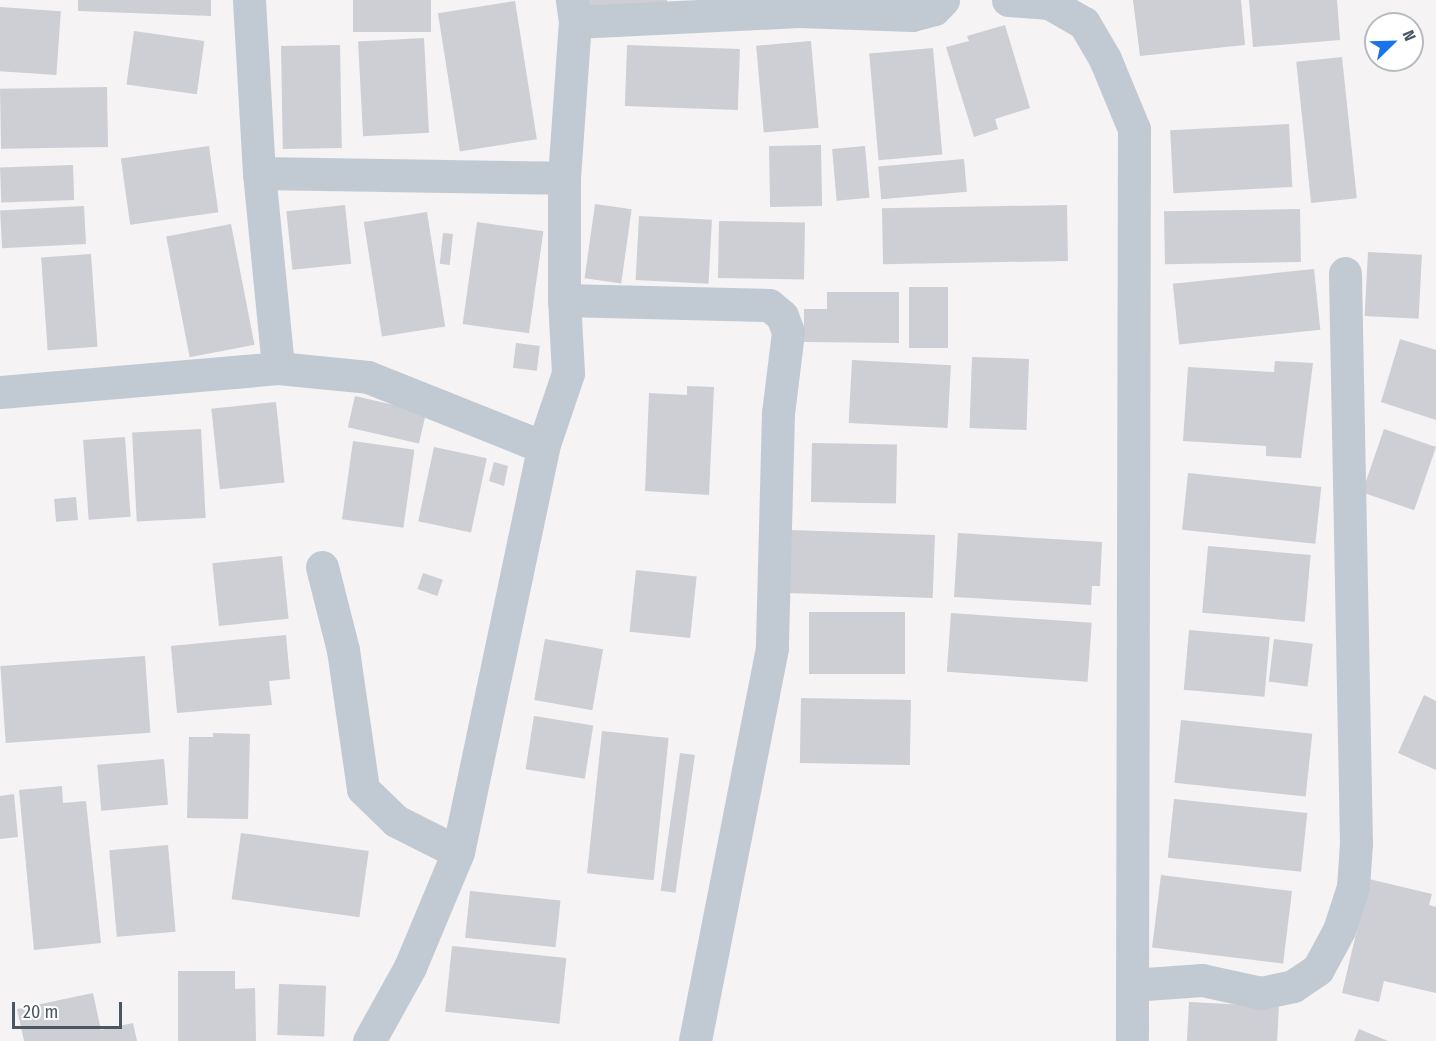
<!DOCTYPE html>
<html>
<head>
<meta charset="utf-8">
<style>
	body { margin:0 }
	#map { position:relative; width:1436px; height:1041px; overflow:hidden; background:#f5f3f3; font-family:"Fira Sans Condensed",sans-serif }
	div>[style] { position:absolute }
	.building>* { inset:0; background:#cdcfd5; transform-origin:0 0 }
	.street>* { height:33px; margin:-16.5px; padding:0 16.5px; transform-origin:16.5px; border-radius:16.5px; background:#c1cad2 }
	span { translate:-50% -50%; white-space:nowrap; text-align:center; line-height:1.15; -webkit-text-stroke:4.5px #fff; paint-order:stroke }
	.north { position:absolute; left:1364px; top:12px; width:60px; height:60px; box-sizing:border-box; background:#fff; border:2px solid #b7bbc0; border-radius:50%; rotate:67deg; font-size:16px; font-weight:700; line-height:24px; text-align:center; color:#4a5661 }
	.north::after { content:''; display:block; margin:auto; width:21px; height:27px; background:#1a73e8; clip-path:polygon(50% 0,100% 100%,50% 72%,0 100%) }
	.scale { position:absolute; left:12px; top:1002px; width:110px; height:27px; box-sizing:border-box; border:3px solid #4a5661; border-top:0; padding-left:8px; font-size:18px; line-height:21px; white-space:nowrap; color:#4a5661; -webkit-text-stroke:4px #fff; paint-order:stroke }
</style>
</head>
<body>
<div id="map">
	<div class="building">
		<i style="clip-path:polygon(78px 0,211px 0,211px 16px,78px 11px)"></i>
		<i style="left:353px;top:0;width:78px;height:32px"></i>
		<i style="left:578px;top:0;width:89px;height:7px"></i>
		<i style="clip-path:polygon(1133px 0,1241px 0,1245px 45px,1140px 56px)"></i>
		<i style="clip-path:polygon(1249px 0,1337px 0,1340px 40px,1253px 47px)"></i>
		<i style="left:515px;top:1px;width:140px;height:78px;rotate:81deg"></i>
		<i style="left:0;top:7px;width:61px;height:64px;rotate:4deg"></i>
		<i style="clip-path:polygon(1005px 25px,1030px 108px,995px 119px,998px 129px,974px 137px,946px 47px,969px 41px,967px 36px)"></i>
		<i style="left:134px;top:31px;width:71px;height:54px;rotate:8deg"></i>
		<i style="left:424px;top:38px;width:95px;height:66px;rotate:87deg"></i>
		<i style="left:811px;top:41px;width:87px;height:55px;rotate:85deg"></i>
		<i style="left:340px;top:45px;width:103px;height:59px;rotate:89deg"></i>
		<i style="left:627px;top:45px;width:113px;height:61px;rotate:2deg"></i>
		<i style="left:933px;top:48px;width:107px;height:64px;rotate:85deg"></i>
		<i style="left:1342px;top:57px;width:142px;height:46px;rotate:84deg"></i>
		<i style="left:107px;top:87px;width:60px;height:107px;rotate:89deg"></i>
		<i style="left:1289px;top:124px;width:63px;height:119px;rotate:87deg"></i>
		<i style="left:821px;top:145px;width:61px;height:52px;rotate:89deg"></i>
		<i style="left:209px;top:146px;width:67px;height:89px;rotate:82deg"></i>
		<i style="left:865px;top:146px;width:52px;height:33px;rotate:85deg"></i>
		<i style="left:964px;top:159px;width:33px;height:86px;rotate:85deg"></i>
		<i style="left:73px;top:165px;width:35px;height:73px;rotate:88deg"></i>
		<i style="left:595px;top:204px;width:37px;height:75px;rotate:8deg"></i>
		<i style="left:345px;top:205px;width:59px;height:59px;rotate:84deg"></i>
		<i style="left:1067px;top:205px;width:56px;height:185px;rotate:89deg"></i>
		<i style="left:84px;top:206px;width:38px;height:84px;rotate:87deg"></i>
		<i style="left:1300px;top:209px;width:53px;height:136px;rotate:89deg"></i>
		<i style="left:427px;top:212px;width:116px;height:64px;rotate:81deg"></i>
		<i style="left:639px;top:216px;width:73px;height:64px;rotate:3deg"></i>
		<i style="left:719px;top:221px;width:86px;height:57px;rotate:1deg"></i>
		<i style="left:477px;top:222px;width:67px;height:103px;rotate:8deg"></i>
		<i style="left:231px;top:224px;width:123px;height:66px;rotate:79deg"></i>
		<i style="left:443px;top:233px;width:10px;height:31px;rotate:6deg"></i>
		<i style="left:1368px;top:252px;width:54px;height:64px;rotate:3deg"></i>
		<i style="left:91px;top:254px;width:93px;height:50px;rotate:86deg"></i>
		<i style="left:1314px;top:269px;width:61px;height:142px;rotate:84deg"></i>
		<i style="left:909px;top:287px;width:39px;height:61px"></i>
		<i style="clip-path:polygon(827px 292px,899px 292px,899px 343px,804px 342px,804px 309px,827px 309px)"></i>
		<i style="clip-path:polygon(1400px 339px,1436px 350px,1436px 420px,1381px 402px)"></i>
		<i style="left:516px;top:343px;width:24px;height:25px;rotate:7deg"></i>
		<i style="left:972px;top:357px;width:57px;height:71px;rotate:2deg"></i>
		<i style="left:852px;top:360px;width:99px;height:63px;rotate:3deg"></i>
		<i style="clip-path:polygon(1275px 361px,1313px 363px,1301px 458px,1266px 456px,1266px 446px,1183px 441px,1188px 367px,1274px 372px)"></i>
		<i style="clip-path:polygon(687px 386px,714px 387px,709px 495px,645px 491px,649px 393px,687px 395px)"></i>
		<i style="left:355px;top:396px;width:73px;height:32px;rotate:13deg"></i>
		<i style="left:276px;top:402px;width:81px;height:65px;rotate:84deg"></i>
		<i style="left:201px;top:429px;width:89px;height:69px;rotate:87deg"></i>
		<i style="left:1384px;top:429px;width:55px;height:67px;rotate:19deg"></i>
		<i style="left:125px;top:437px;width:80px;height:42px;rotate:86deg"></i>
		<i style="left:353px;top:441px;width:62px;height:79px;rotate:8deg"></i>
		<i style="left:812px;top:443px;width:85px;height:59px;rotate:1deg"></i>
		<i style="left:434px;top:447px;width:54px;height:76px;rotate:12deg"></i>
		<i style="clip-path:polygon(494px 462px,508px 466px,504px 486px,489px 481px)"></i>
		<i style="left:1188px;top:473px;width:134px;height:57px;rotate:6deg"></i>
		<i style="left:76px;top:497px;width:23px;height:22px;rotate:85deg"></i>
		<i style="left:791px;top:530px;width:144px;height:63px;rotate:2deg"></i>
		<i style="clip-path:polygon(958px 533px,1102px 542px,1100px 586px,1092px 586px,1091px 605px,954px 597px)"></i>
		<i style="left:1208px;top:546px;width:103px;height:67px;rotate:5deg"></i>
		<i style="left:282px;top:556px;width:63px;height:70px;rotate:84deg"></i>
		<i style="left:636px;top:570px;width:61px;height:62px;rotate:6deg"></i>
		<i style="left:423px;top:573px;width:21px;height:17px;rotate:19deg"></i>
		<i style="left:809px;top:612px;width:96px;height:62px"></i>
		<i style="left:951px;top:613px;width:141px;height:59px;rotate:4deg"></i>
		<i style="left:1189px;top:630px;width:81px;height:60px;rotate:5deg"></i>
		<i style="clip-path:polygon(286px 635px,290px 679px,269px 681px,272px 705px,177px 713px,171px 646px)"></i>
		<i style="left:545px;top:639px;width:59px;height:62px;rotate:10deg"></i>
		<i style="left:1274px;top:639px;width:39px;height:43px;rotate:7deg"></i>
		<i style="left:145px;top:656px;width:77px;height:145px;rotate:86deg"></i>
		<i style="clip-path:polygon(1424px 695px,1436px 701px,1436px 770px,1398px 753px)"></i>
		<i style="left:801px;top:698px;width:110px;height:65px;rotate:1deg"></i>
		<i style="left:534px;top:716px;width:60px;height:54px;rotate:9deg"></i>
		<i style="left:1181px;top:720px;width:132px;height:63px;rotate:6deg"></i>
		<i style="left:602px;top:731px;width:67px;height:143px;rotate:6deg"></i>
		<i style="clip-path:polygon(213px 733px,250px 734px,248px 819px,187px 818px,189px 737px,213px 737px)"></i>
		<i style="left:680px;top:753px;width:15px;height:139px;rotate:8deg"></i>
		<i style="left:164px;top:759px;width:46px;height:67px;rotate:85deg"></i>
		<i style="clip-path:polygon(62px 786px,63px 803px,86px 801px,101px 943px,34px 950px,19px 790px)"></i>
		<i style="clip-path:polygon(14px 794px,18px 837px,0 839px,0 796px)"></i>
		<i style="left:1174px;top:799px;width:134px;height:59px;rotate:6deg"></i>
		<i style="left:241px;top:833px;width:129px;height:67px;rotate:8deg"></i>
		<i style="left:168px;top:845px;width:87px;height:59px;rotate:85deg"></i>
		<i style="left:1161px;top:875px;width:132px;height:73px;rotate:7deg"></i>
		<i style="clip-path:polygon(1369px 879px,1432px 894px,1429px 905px,1436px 907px,1436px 993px,1384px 981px,1379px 1002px,1342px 993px)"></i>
		<i style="left:470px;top:891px;width:91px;height:47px;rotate:6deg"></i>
		<i style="left:452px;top:946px;width:115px;height:66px;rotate:6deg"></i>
		<i style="clip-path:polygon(178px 971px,235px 971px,235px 989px,255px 988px,256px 1041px,178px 1041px)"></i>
		<i style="left:279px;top:984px;width:47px;height:51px;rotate:2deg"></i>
		<i style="clip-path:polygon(93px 993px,101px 1030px,133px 1023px,137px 1041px,24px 1041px,17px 1009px)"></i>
		<i style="left:1189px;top:1002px;width:90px;height:39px;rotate:3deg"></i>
		<i style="clip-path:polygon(1359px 1029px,1388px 1041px,1354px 1041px)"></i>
	</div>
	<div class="street">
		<i style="left:249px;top:0;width:173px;rotate:86.7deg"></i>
		<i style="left:259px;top:173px;width:196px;rotate:84.4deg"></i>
		<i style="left:1008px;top:0;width:41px;rotate:4.2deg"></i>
		<i style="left:1049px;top:3px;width:40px;rotate:29.7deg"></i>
		<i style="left:1084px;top:23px;width:42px;rotate:59.7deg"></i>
		<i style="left:1105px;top:59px;width:76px;rotate:67.5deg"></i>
		<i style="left:1134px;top:129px;width:912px;rotate:90.13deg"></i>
		<i style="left:575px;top:22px;width:224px;rotate:-2.8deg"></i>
		<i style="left:799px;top:11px;width:113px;rotate:2deg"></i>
		<i style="left:912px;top:15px;width:23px;rotate:-15deg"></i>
		<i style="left:934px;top:9px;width:13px;rotate:-45deg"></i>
		<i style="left:259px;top:173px;width:305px;rotate:0.9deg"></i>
		<i style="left:564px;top:300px;width:205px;rotate:1.4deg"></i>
		<i style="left:769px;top:305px;width:17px;rotate:40deg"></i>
		<i style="left:782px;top:316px;width:17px;rotate:69deg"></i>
		<i style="left:788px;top:332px;width:82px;rotate:97deg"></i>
		<i style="left:778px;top:413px;width:235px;rotate:91.5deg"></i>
		<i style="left:772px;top:648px;width:400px;rotate:101.1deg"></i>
		<i style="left:0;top:392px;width:279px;rotate:-4.9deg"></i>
		<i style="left:278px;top:368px;width:90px;rotate:5.7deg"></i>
		<i style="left:368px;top:377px;width:188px;rotate:21.8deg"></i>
		<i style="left:322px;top:567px;width:86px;rotate:75.8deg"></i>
		<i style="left:343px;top:650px;width:140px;rotate:81.8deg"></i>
		<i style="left:363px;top:789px;width:46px;rotate:44.1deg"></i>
		<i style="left:396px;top:821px;width:69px;rotate:26.6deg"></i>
		<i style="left:1132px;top:985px;width:70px;rotate:-4.1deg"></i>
		<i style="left:1202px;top:980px;width:60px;rotate:12.4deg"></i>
		<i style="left:1261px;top:993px;width:33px;rotate:-12deg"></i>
		<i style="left:1293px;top:986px;width:30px;rotate:-34deg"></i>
		<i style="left:1318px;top:969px;width:44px;rotate:-61.7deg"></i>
		<i style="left:1339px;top:930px;width:45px;rotate:-72deg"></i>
		<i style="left:1353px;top:887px;width:44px;rotate:-86.1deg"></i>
		<i style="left:1356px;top:843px;width:570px;rotate:-91.11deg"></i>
		<i style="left:369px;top:1041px;width:85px;rotate:-61deg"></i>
		<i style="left:410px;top:967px;width:125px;rotate:-67.3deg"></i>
		<i style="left:458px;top:852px;width:414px;rotate:-78.1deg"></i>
		<i style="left:543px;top:447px;width:78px;rotate:-71.3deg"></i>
		<i style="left:568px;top:373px;width:73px;rotate:-93.1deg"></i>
		<i style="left:564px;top:300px;width:122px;rotate:-90deg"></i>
		<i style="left:564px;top:178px;width:156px;rotate:-86deg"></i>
		<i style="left:575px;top:22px;width:22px;rotate:-98deg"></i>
	</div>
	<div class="north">N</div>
	<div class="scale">20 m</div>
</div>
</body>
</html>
